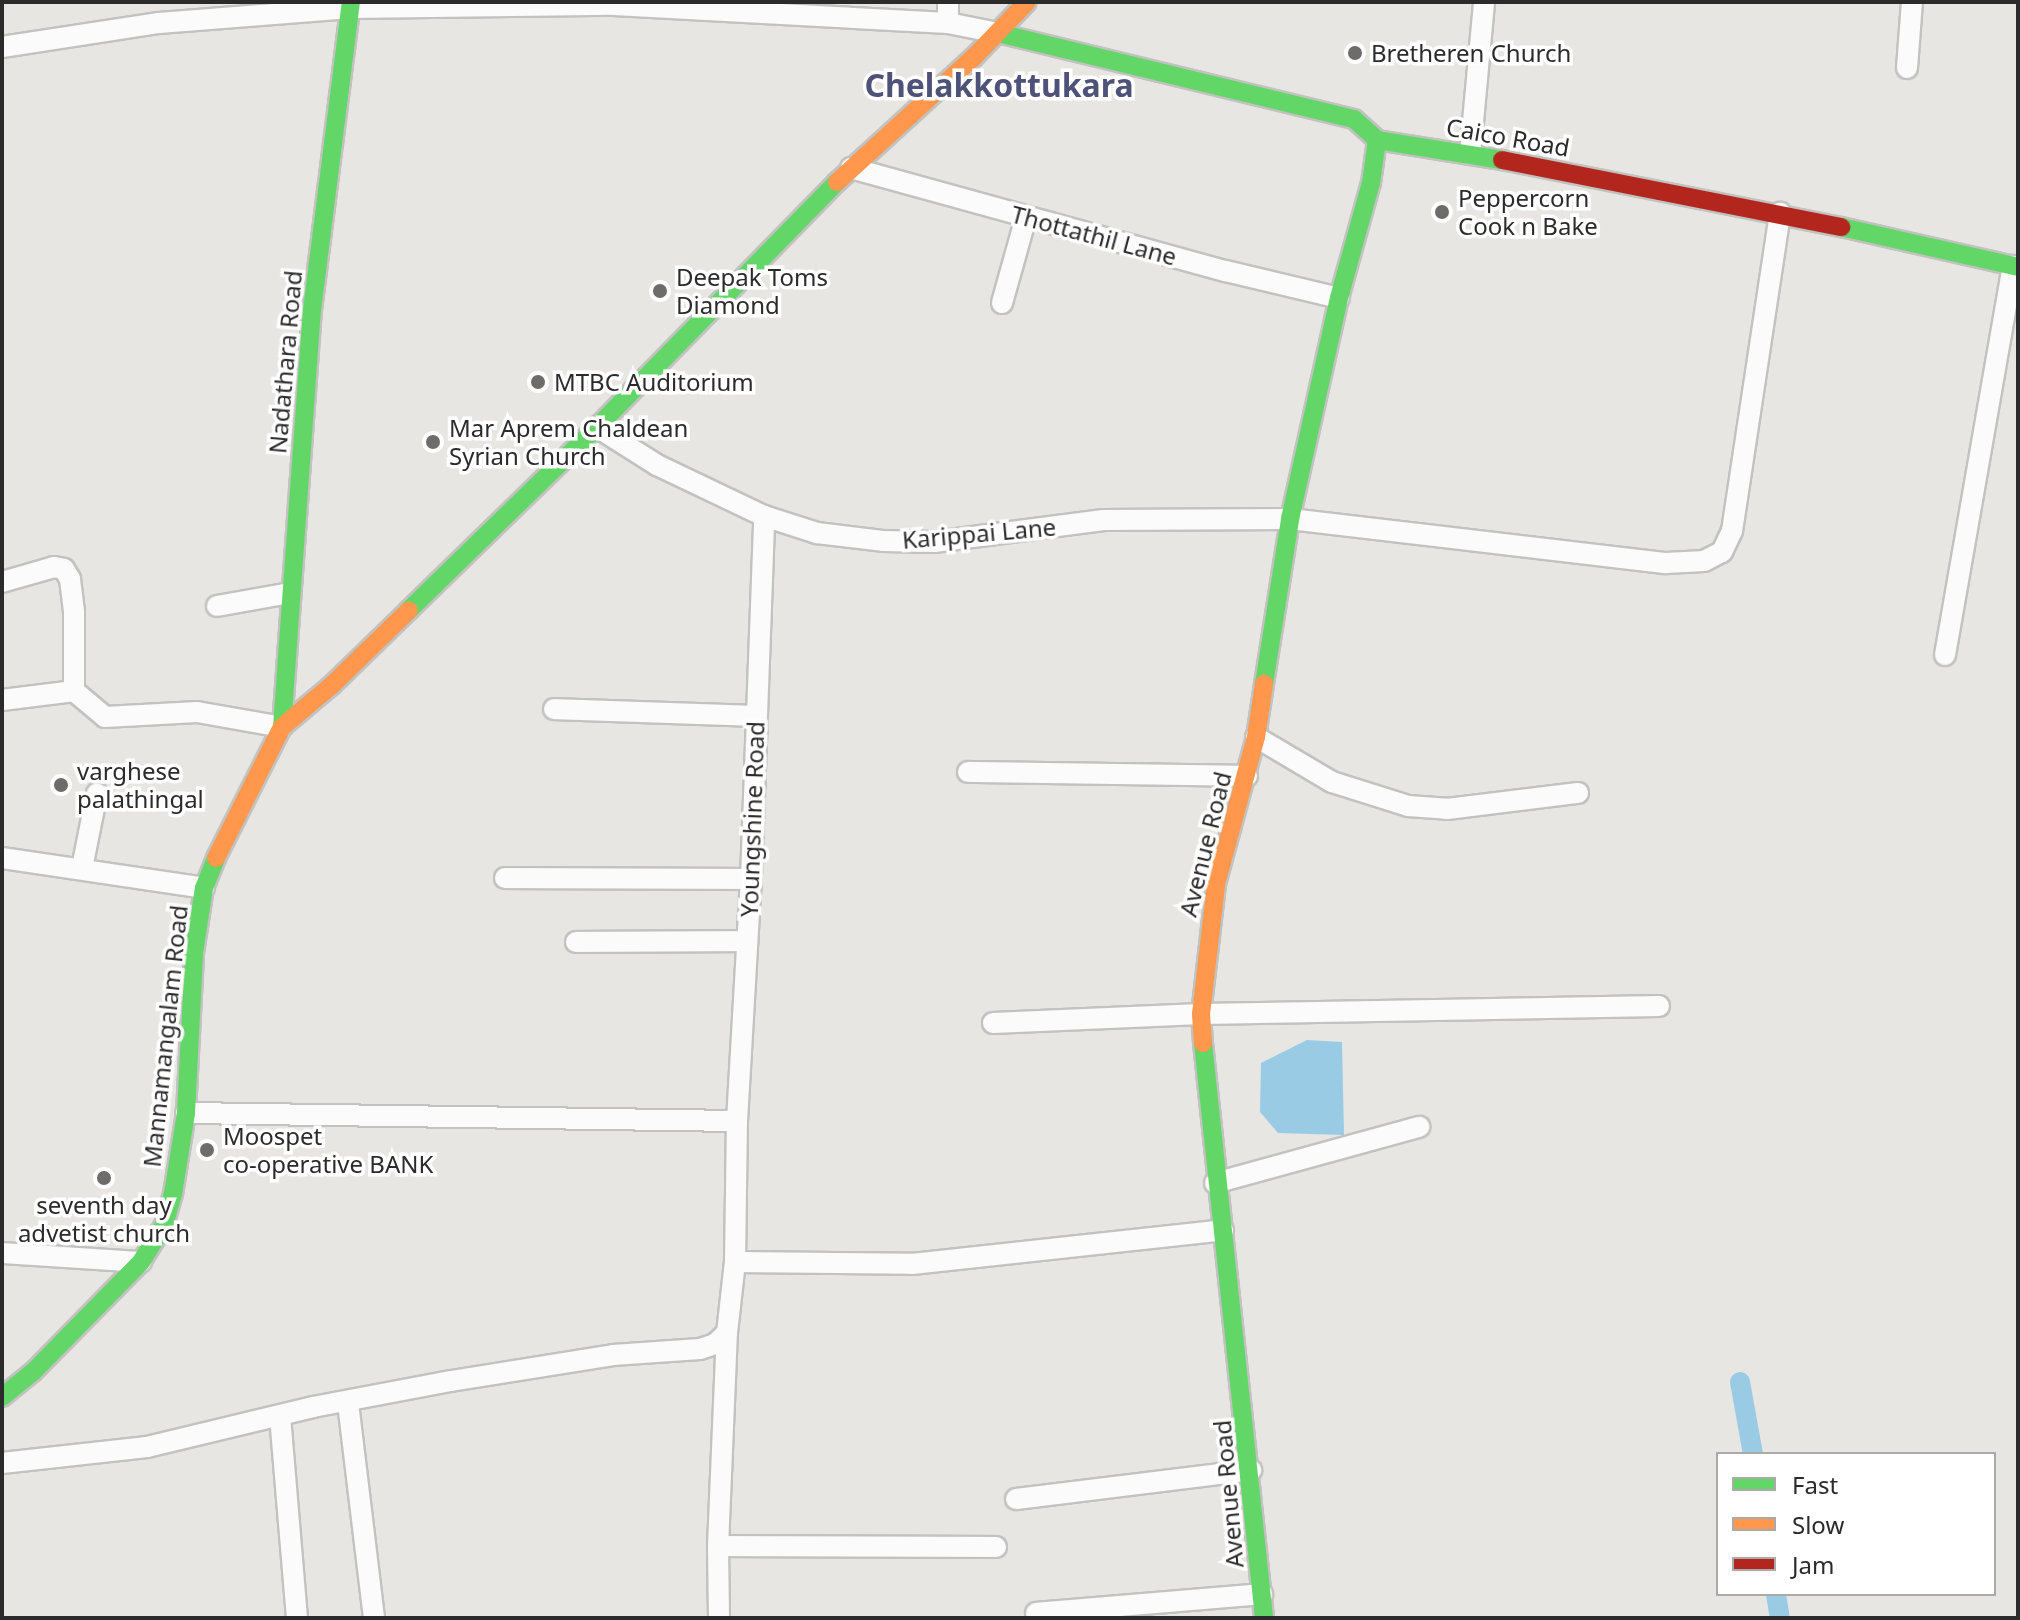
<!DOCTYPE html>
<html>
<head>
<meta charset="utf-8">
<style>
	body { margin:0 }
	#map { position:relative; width:2020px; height:1620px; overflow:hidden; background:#e8e6e2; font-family:"Noto Sans",sans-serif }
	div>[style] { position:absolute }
	.water>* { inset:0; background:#9acbe5 }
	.canal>* { height:20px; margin:-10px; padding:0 10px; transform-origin:10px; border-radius:10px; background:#9acbe5 }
	.roads { filter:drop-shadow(2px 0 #c2c2c1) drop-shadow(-2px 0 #c2c2c1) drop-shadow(0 2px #c2c2c1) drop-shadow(0 -2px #c2c2c1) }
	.street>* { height:20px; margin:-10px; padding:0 10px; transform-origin:10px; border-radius:10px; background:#fcfbfb }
	.fast>* { height:18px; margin:-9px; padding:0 9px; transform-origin:9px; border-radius:9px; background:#63d668 }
	.slow>* { height:18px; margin:-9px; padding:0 9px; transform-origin:9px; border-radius:9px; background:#ff974d }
	.jam>* { height:18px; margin:-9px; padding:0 9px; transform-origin:9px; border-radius:9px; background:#b3261e }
	.dots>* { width:22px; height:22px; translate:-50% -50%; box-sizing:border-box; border:4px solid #fff; border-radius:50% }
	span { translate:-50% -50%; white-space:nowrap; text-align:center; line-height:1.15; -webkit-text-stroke:7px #fff; paint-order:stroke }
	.poi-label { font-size:24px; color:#2b2b2b }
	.left { translate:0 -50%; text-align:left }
	.street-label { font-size:24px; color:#2b2b2b }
	.district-label { font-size:32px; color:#4e5279; font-weight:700 }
	.frame { position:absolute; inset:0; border:4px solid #2b2b2b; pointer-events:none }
	.legend { position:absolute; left:1716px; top:1452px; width:280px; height:144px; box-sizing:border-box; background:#fff; border:2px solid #aaa; margin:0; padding:10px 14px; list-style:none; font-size:24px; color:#2b2b2b }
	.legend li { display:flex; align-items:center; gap:16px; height:40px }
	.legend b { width:40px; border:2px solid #aaa }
</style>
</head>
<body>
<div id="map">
	<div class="water">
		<i style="clip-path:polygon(1307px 1040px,1342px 1042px,1344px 1135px,1278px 1133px,1260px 1112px,1261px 1063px)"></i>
	</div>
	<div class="canal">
		<i style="left:1740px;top:1382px;width:73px;rotate:79.8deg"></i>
		<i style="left:1776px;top:1594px;width:24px;rotate:81deg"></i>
	</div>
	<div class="roads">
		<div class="street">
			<i style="left:948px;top:23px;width:21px;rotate:-90deg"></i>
			<i style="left:2px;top:47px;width:159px;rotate:-8.7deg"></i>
			<i style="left:159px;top:23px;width:192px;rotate:-4.5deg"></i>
			<i style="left:350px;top:8px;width:264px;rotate:-0.7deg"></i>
			<i style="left:614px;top:5px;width:334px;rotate:3.1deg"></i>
			<i style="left:948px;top:23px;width:51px;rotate:11.3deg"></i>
			<i style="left:1907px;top:68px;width:66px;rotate:-85.7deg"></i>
			<i style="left:1470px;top:154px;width:153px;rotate:-84.7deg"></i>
			<i style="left:851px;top:168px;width:389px;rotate:15.4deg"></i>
			<i style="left:1226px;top:271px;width:116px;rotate:13.4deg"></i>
			<i style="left:1002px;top:303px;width:89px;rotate:-74.4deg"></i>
			<i style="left:597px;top:427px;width:71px;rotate:32.3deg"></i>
			<i style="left:657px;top:465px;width:119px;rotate:25.5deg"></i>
			<i style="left:764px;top:516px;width:56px;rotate:17.8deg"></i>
			<i style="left:817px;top:533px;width:66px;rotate:6.9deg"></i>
			<i style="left:883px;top:541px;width:51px;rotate:1.1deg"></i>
			<i style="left:934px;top:542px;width:171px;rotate:-7.4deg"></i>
			<i style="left:1104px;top:520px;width:186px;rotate:-0.3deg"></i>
			<i style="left:1290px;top:519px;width:379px;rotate:6.7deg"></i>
			<i style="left:1666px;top:563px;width:38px;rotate:-3deg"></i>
			<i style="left:1704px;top:561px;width:20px;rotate:-27deg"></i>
			<i style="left:1722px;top:552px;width:23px;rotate:-65deg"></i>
			<i style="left:1732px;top:531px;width:322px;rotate:-81.4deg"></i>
			<i style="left:2px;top:582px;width:54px;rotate:-16.1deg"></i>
			<i style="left:54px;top:567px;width:10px;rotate:11deg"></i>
			<i style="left:64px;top:569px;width:12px;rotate:59deg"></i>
			<i style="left:70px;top:579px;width:33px;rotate:83deg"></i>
			<i style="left:74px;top:612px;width:79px;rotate:90deg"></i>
			<i style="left:217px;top:606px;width:74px;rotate:-10.1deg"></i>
			<i style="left:1945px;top:655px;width:395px;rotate:-80.1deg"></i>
			<i style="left:2px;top:700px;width:73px;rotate:-7.1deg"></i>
			<i style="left:74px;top:691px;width:40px;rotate:40deg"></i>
			<i style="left:105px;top:717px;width:92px;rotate:-3.1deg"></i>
			<i style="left:197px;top:712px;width:86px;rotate:10deg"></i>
			<i style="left:554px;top:709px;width:201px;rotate:2deg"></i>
			<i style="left:1256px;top:737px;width:88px;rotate:30.6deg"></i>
			<i style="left:1332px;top:782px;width:80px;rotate:17.5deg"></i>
			<i style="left:1408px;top:806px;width:39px;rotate:4deg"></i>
			<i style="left:1447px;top:809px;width:132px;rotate:-7deg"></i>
			<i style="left:968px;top:772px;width:279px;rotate:0.8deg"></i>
			<i style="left:2px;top:858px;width:204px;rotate:8.4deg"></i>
			<i style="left:82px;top:868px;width:76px;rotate:-78.7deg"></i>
			<i style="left:505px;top:878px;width:246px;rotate:0.2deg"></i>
			<i style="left:576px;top:942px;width:171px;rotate:-0.3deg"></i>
			<i style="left:993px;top:1023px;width:208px;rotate:-2.5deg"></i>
			<i style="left:1201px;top:1014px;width:458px;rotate:-1deg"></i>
			<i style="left:186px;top:1113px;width:551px;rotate:0.83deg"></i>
			<i style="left:1215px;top:1183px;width:212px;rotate:-15.4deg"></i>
			<i style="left:2px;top:1253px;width:139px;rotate:3.7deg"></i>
			<i style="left:735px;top:1262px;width:177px;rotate:0.6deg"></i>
			<i style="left:912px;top:1264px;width:313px;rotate:-6.2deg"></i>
			<i style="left:348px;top:1403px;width:217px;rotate:83.1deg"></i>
			<i style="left:280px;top:1416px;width:203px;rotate:85.2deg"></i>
			<i style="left:2px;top:1463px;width:146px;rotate:-6.3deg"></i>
			<i style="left:147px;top:1447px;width:171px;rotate:-13.5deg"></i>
			<i style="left:313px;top:1407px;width:140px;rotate:-10.7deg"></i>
			<i style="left:451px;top:1381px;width:164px;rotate:-9.1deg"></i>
			<i style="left:613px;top:1355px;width:87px;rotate:-3.9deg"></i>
			<i style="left:700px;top:1349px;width:16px;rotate:-18deg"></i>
			<i style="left:715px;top:1344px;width:16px;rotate:-43deg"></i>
			<i style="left:727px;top:1333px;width:71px;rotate:-83.6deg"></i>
			<i style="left:735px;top:1262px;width:141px;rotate:-89.2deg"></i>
			<i style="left:737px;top:1121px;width:242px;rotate:-86.7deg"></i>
			<i style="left:751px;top:879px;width:363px;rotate:-87.9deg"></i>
			<i style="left:1016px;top:1499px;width:237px;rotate:-7deg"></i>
			<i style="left:718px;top:1546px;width:278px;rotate:0.2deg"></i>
			<i style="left:1036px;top:1613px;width:227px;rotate:-4.8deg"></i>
			<i style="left:719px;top:1618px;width:72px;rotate:-90.8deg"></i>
			<i style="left:718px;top:1546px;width:213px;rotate:-87.6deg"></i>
		</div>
		<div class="fast">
			<i style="left:998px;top:33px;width:366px;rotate:13.6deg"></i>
			<i style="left:1354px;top:119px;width:31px;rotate:42deg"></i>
			<i style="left:1377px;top:140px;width:127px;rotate:9.1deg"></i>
			<i style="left:1841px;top:227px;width:181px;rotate:12.7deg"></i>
			<i style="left:409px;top:610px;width:262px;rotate:-44.2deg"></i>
			<i style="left:597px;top:427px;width:343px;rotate:-45.6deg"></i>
			<i style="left:1264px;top:684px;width:167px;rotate:-81deg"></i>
			<i style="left:1290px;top:519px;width:226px;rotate:-77.5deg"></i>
			<i style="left:1339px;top:298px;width:119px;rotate:-74.5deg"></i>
			<i style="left:1371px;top:183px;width:43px;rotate:-82.1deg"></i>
			<i style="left:282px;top:727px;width:418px;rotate:-85.9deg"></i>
			<i style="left:312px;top:310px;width:310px;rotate:-82.8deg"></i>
			<i style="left:1203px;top:1043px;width:578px;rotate:83.94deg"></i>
			<i style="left:2px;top:1397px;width:40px;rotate:-39deg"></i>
			<i style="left:33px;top:1372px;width:154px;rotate:-45.5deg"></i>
			<i style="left:141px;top:1262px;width:44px;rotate:-58.1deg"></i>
			<i style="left:164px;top:1225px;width:32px;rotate:-74deg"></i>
			<i style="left:173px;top:1194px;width:82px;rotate:-80.9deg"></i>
			<i style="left:186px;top:1113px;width:160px;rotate:-87.1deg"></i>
			<i style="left:194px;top:953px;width:66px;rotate:-81.3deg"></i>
			<i style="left:204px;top:888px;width:32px;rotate:-68deg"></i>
		</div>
		<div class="slow">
			<i style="left:837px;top:182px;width:185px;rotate:-42.4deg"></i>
			<i style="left:974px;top:57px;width:76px;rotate:-46.1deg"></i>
			<i style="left:216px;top:858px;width:147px;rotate:-63.3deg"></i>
			<i style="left:282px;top:727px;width:65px;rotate:-40deg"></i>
			<i style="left:332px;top:685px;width:107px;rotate:-44.2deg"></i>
			<i style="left:1203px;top:1043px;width:29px;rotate:-94deg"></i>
			<i style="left:1201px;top:1014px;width:131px;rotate:-83.4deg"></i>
			<i style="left:1216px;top:884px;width:152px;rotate:-74.8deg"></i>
			<i style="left:1256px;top:737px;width:54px;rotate:-81.4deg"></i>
		</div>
		<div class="jam">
			<i style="left:1502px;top:160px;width:346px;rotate:11.2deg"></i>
		</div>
	</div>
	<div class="dots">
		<i style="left:1355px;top:53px;background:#6d6c6b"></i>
		<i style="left:1442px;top:212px;background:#6d6c6b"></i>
		<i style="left:660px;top:291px;background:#6d6c6b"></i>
		<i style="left:538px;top:382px;background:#6d6c6b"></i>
		<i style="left:433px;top:442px;background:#6d6c6b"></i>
		<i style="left:61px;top:785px;background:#6d6c6b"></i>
		<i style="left:207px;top:1150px;background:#6d6c6b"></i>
		<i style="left:104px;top:1178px;background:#6d6c6b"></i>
	</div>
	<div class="poi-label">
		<span class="left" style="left:1371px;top:53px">Bretheren Church</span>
		<span class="left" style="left:1458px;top:212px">Peppercorn<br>Cook n Bake</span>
		<span class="left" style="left:676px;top:291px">Deepak Toms<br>Diamond</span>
		<span class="left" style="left:554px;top:382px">MTBC Auditorium</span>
		<span class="left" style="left:449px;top:442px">Mar Aprem Chaldean<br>Syrian Church</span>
		<span class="left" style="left:77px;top:785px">varghese<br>palathingal</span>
		<span class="left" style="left:223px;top:1150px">Moospet<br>co-operative BANK</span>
		<span style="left:104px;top:1219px">seventh day<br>advetist church</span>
	</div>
	<div class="street-label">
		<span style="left:1508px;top:137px;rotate:10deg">Caico Road</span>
		<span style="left:1094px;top:235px;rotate:15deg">Thottathil Lane</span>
		<span style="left:285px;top:362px;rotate:-85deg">Nadathara Road</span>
		<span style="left:979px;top:533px;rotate:-5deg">Karippai Lane</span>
		<span style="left:752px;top:819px;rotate:-88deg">Youngshine Road</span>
		<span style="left:1205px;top:844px;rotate:-76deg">Avenue Road</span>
		<span style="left:165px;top:1036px;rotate:-84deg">Mannamangalam Road</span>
		<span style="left:1228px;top:1494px;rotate:-95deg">Avenue Road</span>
	</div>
	<div class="district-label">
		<span style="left:999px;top:85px">Chelakkottukara</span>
	</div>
	<div class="frame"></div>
	<ul class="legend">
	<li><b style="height:10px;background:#63d668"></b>Fast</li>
	<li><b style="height:10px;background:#ff974d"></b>Slow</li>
	<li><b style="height:10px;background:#b3261e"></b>Jam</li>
	</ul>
</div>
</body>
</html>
